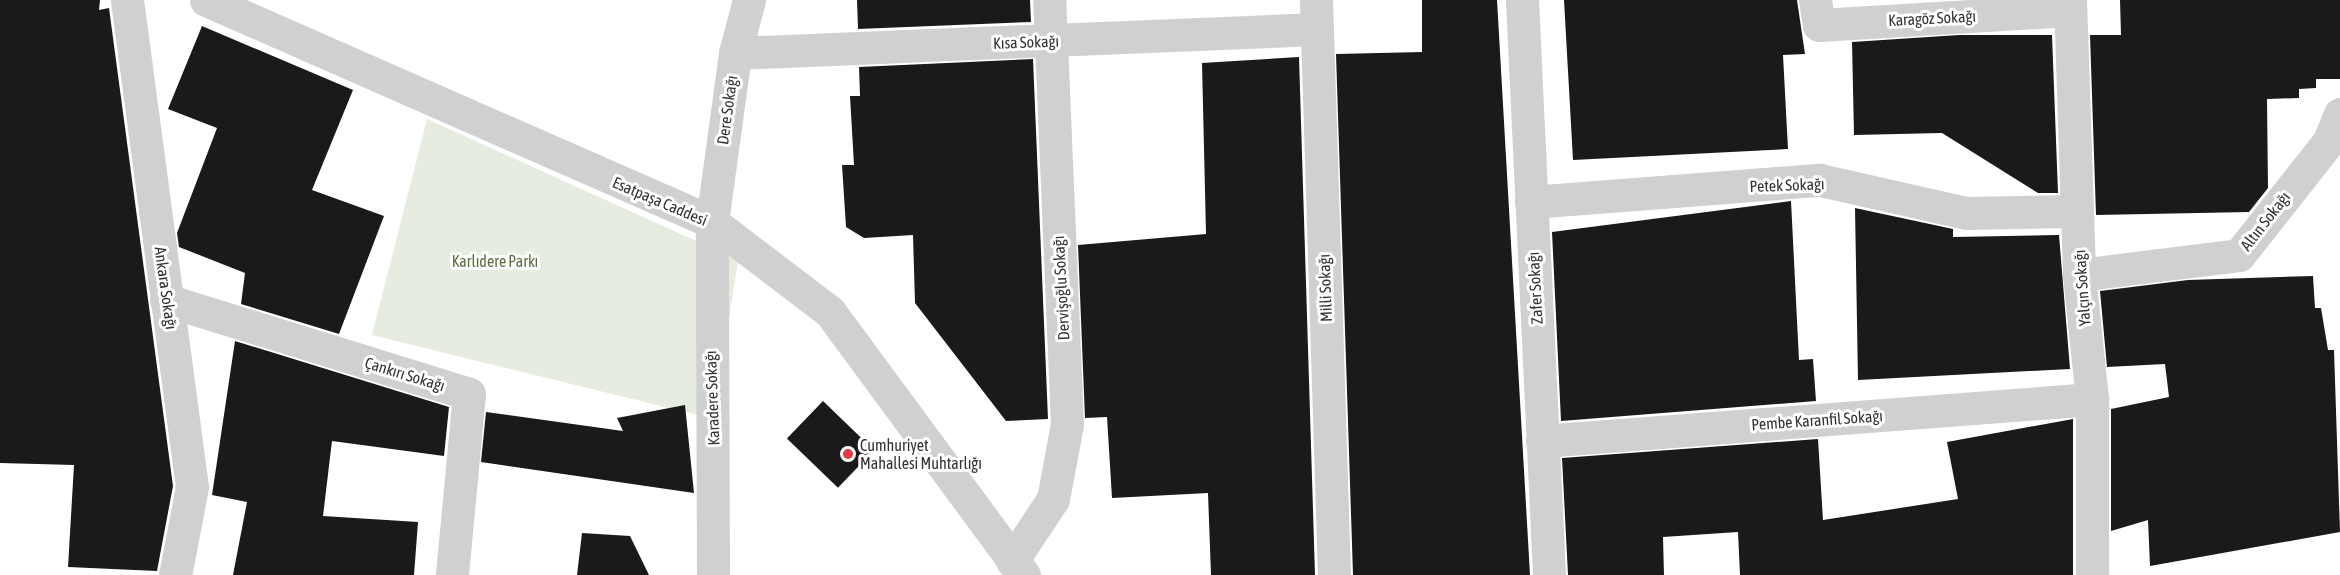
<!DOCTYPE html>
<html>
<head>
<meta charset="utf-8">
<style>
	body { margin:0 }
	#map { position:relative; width:2340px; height:575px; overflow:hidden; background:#fff; font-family:"Asap Condensed",sans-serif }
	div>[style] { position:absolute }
	.green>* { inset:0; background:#e6ecdf }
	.building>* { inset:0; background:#1a1a1a; transform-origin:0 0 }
	.minor>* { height:33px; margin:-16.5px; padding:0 16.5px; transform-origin:16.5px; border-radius:16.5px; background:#d0d0d0 }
	.tertiary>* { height:33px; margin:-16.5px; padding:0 16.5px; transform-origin:16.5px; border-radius:16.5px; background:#d0d0d0 }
	.dots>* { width:16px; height:16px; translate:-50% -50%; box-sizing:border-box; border:3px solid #fff; border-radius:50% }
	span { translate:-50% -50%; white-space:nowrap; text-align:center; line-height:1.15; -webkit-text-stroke:6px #fff; paint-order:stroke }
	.street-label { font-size:16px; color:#333 }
	.park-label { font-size:16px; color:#56703f }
	.poi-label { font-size:16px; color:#333 }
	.left { translate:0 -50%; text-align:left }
</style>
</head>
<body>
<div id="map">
	<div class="green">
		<i style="clip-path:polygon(427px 119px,738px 260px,714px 419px,372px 335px)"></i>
	</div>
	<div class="building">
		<i style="clip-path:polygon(0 0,100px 0,99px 10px,109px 8px,173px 486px,157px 571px,68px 567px,74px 465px,0 463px)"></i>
		<i style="clip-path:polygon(857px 0,1030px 0,1031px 22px,858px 29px)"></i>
		<i style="clip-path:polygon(1422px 0,1497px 0,1530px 575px,1353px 575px,1336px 54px,1422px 52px)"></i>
		<i style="clip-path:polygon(1564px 0,1797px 0,1805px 54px,1783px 55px,1788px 149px,1573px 160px)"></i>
		<i style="clip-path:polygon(2120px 0,2340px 0,2340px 79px,2316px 79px,2316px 88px,2299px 89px,2299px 98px,2267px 99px,2268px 188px,2249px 212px,2096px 215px,2090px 35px,2121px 35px)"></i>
		<i style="clip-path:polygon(202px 26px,353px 90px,312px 190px,384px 216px,339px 334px,241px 304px,245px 273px,179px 247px,177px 233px,217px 128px,168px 109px)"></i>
		<i style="clip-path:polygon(1959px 35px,2052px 35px,2058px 193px,2038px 193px,1942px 133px,1854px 135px,1852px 42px)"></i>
		<i style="clip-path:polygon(1299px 57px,1315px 575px,1211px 575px,1208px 493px,1112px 498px,1107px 417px,1085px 418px,1078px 245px,1206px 234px,1202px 63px)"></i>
		<i style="clip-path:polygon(1033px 59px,1048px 419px,1006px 421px,915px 303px,913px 235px,864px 238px,846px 227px,842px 165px,854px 165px,850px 96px,860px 96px,859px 67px)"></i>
		<i style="clip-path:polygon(1791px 201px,1799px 360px,1813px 359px,1816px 401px,1561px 421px,1552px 232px)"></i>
		<i style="clip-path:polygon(1855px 208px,1953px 229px,1953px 237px,2059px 235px,2070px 369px,1858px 380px)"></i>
		<i style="clip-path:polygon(2313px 276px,2315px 308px,2321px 308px,2328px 350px,2334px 350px,2340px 532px,2150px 566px,2148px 520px,2111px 531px,2111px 409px,2169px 397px,2165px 364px,2107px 367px,2100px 291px,2188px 280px)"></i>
		<i style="clip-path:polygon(235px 341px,449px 407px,444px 456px,332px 441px,323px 516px,418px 522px,414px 575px,233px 575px,247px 502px,212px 495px)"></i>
		<i style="left:823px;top:401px;width:71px;height:52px;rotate:44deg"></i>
		<i style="clip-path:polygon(685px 405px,694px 493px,481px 462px,486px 412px,623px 431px,617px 418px)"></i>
		<i style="clip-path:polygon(2073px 419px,2073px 575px,1740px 575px,1738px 532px,1663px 537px,1664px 575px,1568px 575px,1562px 458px,1818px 439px,1823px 520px,1958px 499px,1947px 442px)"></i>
		<i style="clip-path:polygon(582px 533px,630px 536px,649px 575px,577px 575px)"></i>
	</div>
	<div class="minor">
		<i style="left:127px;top:0;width:491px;rotate:82.4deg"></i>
		<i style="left:192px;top:487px;width:90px;rotate:100.9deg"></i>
		<i style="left:1316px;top:0;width:575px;rotate:88.21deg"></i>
		<i style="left:1522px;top:0;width:576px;rotate:87.31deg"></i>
		<i style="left:1815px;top:0;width:25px;rotate:81deg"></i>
		<i style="left:1819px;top:25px;width:251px;rotate:-3.4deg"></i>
		<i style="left:2070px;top:0;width:275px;rotate:88.1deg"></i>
		<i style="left:2079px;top:275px;width:125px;rotate:84deg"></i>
		<i style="left:2092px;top:399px;width:176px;rotate:90deg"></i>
		<i style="left:735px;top:53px;width:582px;rotate:-2.36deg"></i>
		<i style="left:1531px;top:202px;width:290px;rotate:-4.4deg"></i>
		<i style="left:1820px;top:180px;width:150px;rotate:12.7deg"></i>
		<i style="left:1966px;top:213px;width:111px;rotate:-1deg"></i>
		<i style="left:2079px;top:275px;width:161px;rotate:-7.1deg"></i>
		<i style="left:2239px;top:255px;width:145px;rotate:-51.7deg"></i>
		<i style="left:2329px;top:141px;width:29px;rotate:-68deg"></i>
		<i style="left:166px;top:300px;width:317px;rotate:17.2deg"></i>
		<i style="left:469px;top:394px;width:182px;rotate:95.4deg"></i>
		<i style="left:1542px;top:441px;width:552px;rotate:-4.37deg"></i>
		<i style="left:1012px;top:561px;width:74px;rotate:-56.5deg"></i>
		<i style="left:1053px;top:499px;width:76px;rotate:-79.4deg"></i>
		<i style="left:1067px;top:424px;width:424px;rotate:-92.4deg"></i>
		<i style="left:713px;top:575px;width:353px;rotate:-90.2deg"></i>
		<i style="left:712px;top:222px;width:171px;rotate:-82.2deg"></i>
		<i style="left:735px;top:53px;width:55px;rotate:-75.2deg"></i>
	</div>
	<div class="tertiary">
		<i style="left:206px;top:0;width:553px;rotate:23.69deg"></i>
		<i style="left:712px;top:222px;width:148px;rotate:37.3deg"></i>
		<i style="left:830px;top:312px;width:327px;rotate:53.6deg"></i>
	</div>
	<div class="dots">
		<i style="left:848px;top:454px;background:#e63946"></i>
	</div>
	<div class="street-label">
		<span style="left:1932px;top:18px;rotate:-3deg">Karagöz Sokağı</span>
		<span style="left:1026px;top:42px;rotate:-2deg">Kısa Sokağı</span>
		<span style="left:727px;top:110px;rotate:-82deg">Dere Sokağı</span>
		<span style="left:1787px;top:185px;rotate:-2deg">Petek Sokağı</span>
		<span style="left:660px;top:201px;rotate:23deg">Esatpaşa Caddesi</span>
		<span style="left:2265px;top:221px;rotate:-52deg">Altın Sokağı</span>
		<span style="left:166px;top:288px;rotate:82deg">Ankara Sokağı</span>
		<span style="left:1061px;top:288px;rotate:-93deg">Dervişoğlu Sokağı</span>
		<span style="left:1325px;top:288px;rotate:-92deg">Milli Sokağı</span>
		<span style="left:1535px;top:288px;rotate:-93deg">Zafer Sokağı</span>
		<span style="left:2082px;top:288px;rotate:-94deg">Yalçın Sokağı</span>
		<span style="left:405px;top:374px;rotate:17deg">Çankırı Sokağı</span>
		<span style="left:712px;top:398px;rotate:-92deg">Karadere Sokağı</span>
		<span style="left:1817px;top:420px;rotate:-4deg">Pembe Karanfil Sokağı</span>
	</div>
	<div class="park-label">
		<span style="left:495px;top:261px">Karlıdere Parkı</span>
	</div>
	<div class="poi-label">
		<span class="left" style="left:860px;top:454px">Cumhuriyet<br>Mahallesi Muhtarlığı</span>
	</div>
</div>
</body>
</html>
